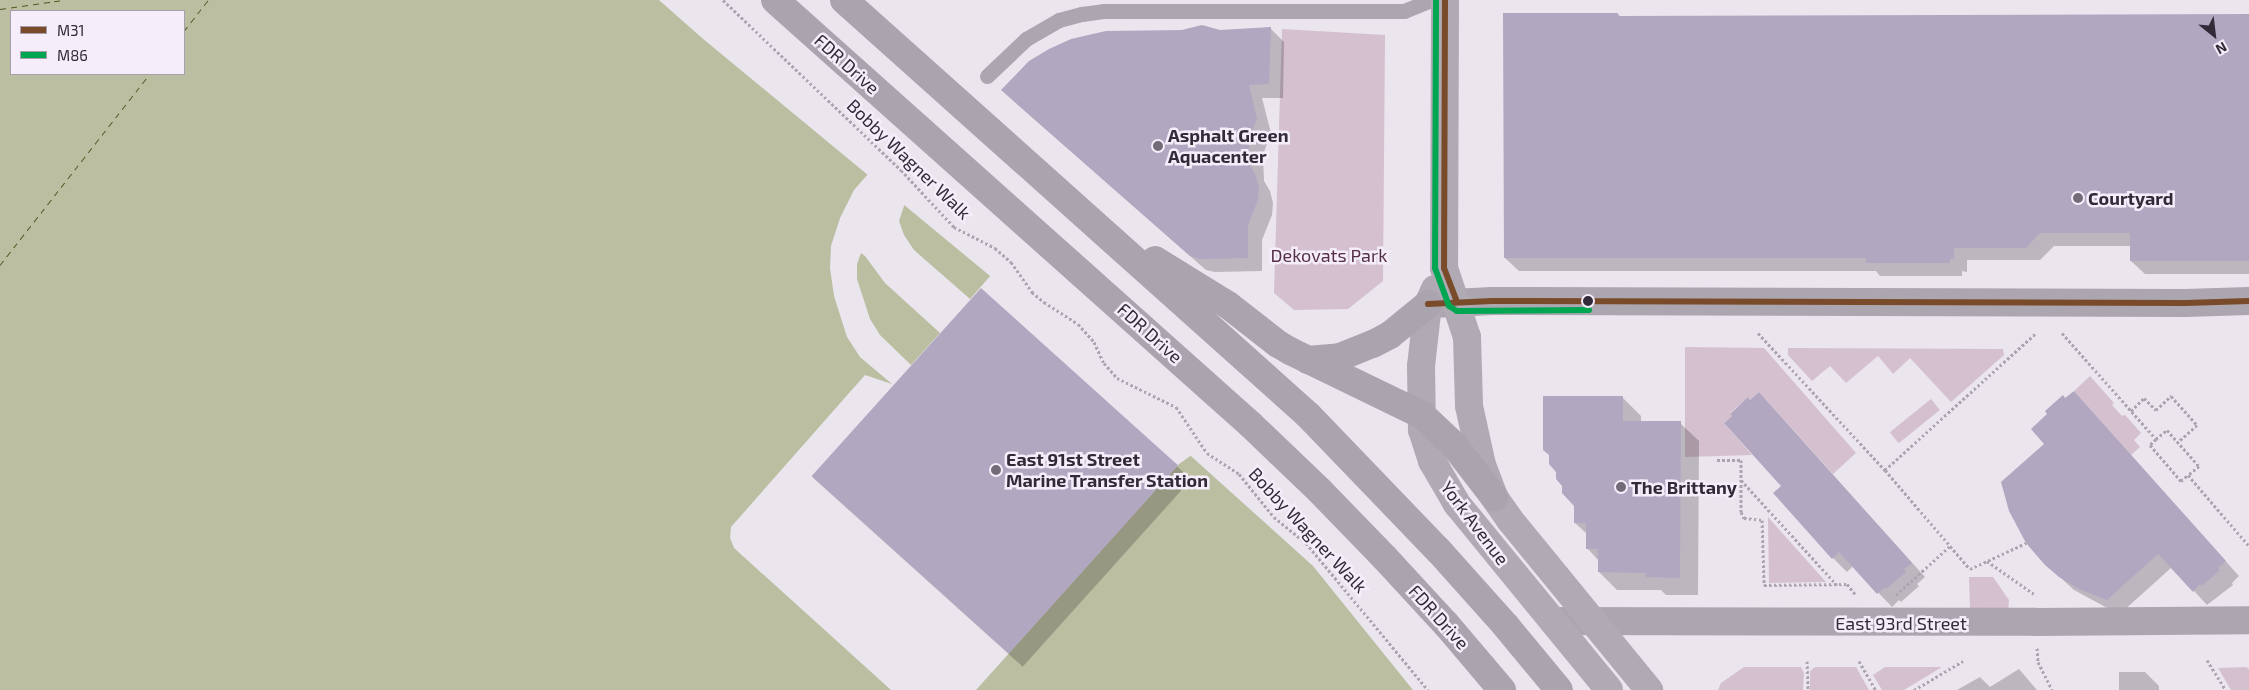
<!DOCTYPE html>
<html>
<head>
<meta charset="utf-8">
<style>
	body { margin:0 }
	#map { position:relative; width:2249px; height:690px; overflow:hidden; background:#ebe5ee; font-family:"Exo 2",sans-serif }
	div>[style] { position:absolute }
	.green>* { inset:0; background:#d4c0ce; transform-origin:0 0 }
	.water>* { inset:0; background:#bcbea2 }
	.pier>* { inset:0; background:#ebe5ee }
	.shadow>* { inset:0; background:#0003; transform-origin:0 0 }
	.ferry>* { height:1px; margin-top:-0.5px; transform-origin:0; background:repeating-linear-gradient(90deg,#505922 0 6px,transparent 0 11px) }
	.building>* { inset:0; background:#b1a7c1; transform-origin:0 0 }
	.path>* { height:3px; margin-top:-1.5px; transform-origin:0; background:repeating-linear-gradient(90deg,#aaa5af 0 2.5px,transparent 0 5px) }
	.service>* { height:15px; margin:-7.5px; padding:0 7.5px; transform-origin:7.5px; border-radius:7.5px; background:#aba6b0 }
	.minor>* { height:28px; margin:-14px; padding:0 14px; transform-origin:14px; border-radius:14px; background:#aba6b0 }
	.secondary>* { height:28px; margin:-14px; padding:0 14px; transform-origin:14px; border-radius:14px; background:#b0aab4 }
	.motorway>* { height:28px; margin:-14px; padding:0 14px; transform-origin:14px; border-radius:14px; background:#a9a4ad }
	.bus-1>* { height:6px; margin:-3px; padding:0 3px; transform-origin:3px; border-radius:3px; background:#7a4b2a }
	.bus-2>* { height:6px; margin:-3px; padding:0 3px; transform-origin:3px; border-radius:3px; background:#00a651 }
	.dots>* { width:14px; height:14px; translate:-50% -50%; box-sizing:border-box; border:2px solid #f5edfa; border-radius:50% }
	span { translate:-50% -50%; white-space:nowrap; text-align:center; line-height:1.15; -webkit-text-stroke:5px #f5edfa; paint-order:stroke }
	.street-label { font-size:18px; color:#312b39 }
	.poi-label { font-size:18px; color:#312b39; font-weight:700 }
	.left { translate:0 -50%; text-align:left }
	.park-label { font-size:18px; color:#563045 }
	.legend { position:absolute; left:10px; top:10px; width:175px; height:65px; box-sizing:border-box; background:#f5edfa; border:1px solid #a79fad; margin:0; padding:6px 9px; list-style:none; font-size:15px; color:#312b39 }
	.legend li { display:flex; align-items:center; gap:10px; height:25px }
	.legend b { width:25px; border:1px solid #a79fad }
	.north { position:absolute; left:2189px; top:10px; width:50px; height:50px; -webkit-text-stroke:4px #f5edfa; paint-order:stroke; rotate:151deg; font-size:14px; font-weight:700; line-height:20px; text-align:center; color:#312b39 }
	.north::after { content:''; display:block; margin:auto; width:18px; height:22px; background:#312b39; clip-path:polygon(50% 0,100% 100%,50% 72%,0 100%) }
</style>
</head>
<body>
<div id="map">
	<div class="green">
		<i style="clip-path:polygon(1282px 29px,1385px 35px,1383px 281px,1348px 309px,1294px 310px,1274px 293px)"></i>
		<i style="clip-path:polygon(1685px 347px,1764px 348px,1856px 453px,1833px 474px,1759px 392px,1750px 400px,1748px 397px,1730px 413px,1732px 416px,1724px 423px,1752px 455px,1685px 457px)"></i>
		<i style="clip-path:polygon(1788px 348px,2003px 349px,2004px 355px,1951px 402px,1910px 358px,1893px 374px,1878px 356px,1846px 383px,1830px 366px,1812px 381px,1788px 355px)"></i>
		<i style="clip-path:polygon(2090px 376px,2114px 403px,2112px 405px,2122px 416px,2125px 415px,2141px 433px,2134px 440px,2140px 447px,2131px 455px,2074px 391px)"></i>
		<i style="left:1931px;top:399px;width:14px;height:53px;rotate:51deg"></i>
		<i style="clip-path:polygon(1768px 517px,1826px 582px,1769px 583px)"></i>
		<i style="clip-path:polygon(1969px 577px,1993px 577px,2009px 600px,2008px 611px,1970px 610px)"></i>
		<i style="clip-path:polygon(1744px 667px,1801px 667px,1804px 673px,1803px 690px,1718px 690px,1721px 683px)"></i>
		<i style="clip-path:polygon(1815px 667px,1856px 667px,1869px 690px,1810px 690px,1810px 671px)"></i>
		<i style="clip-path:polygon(1885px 667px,1942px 667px,1904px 690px,1882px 690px,1873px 675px)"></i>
		<i style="clip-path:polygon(2246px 667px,2249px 669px,2249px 690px,2231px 690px,2218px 668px)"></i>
	</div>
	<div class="water">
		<i style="clip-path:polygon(evenodd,0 0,659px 0,702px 38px,1001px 285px,1313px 566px,1413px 690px,0 690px,0 0,11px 11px,184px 11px,184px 74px,11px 74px,11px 11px)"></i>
	</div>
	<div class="pier">
		<i style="clip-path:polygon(evenodd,869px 173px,905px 203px,899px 221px,904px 235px,914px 250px,970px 299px,992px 274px,1193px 454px,1179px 464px,976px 690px,891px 690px,734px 548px,730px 538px,731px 527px,865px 375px,892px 384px,860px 357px,847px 337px,834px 296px,830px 268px,831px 246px,840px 218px,854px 190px,869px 173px,861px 253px,865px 256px,885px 283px,940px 333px,911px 365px,880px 335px,870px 319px,857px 279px,857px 264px,861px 253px)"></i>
	</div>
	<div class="shadow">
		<i style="clip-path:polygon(1618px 14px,1621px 17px,2249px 15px,2249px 274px,2145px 274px,2131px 261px,2131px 246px,2054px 246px,2040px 260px,1967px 260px,1967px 272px,1962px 271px,1962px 276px,1880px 276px,1876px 271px,1519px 271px,1505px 258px)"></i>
		<i style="clip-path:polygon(1270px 28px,1284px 42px,1283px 98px,1262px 98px,1271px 133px,1263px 155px,1264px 181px,1270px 191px,1273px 203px,1272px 215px,1262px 240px,1262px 271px,1215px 272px,1206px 270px,1017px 104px,1219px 31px)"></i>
		<i style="left:981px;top:290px;width:283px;height:252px;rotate:42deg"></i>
		<i style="clip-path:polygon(1759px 393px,1925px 577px,1917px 584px,1919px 586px,1901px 602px,1899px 600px,1892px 607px,1853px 566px,1847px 572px,1833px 558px,1750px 401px)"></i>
		<i style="clip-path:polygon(1623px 398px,1641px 416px,1641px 422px,1680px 423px,1699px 441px,1698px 595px,1666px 595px,1661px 590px,1617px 590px,1599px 572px,1599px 561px,1587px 548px,1587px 534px,1575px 523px,1575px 505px,1563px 486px)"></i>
		<i style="clip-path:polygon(2065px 400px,2087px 407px,2239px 576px,2232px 583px,2233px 585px,2207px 605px,2172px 567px,2121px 613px,2111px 610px,2074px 590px,2048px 566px,2046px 444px)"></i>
		<i style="clip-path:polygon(2019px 669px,2037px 690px,1957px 690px,1980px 677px,1990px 687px)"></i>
		<i style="clip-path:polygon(2119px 672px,2145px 672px,2159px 686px,2159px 690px,2119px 690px)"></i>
	</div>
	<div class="ferry">
		<i style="left:0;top:9px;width:64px;rotate:-8.1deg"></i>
		<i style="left:184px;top:31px;width:39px;rotate:-52deg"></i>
		<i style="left:0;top:265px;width:243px;rotate:-51.9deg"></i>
	</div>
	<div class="building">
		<i style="clip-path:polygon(1503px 13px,1618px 13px,1618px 16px,2249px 14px,2249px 261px,2130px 261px,2130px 233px,2040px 233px,2026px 248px,1954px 248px,1954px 259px,1950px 259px,1950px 263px,1866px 263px,1866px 258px,1504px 258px)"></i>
		<i style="clip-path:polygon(1202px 25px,1220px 30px,1271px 27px,1269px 84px,1249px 85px,1257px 118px,1249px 140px,1250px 165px,1256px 176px,1259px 188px,1258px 200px,1248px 225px,1248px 258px,1200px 259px,1190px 256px,1001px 90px,1029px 61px,1049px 49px,1071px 39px,1106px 31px,1182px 30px)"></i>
		<i style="left:981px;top:288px;width:265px;height:253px;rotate:42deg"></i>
		<i style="clip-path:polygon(2074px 391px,2226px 561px,2218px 568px,2220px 570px,2202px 586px,2200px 584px,2193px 592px,2158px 554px,2107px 600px,2079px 589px,2059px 577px,2045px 565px,2026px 543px,2009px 511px,2001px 482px,2044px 444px,2031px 429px,2047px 414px,2045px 411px,2063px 395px,2065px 398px)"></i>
		<i style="clip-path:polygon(1759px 392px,1912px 563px,1904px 569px,1906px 572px,1886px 589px,1885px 587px,1877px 594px,1839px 552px,1832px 559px,1773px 493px,1781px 486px,1724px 423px,1732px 416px,1730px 414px,1748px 397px,1750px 400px)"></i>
		<i style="clip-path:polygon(1543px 396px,1623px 396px,1623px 421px,1681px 421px,1680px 578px,1646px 577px,1646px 573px,1598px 572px,1598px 549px,1586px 549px,1586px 523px,1574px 523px,1574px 506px,1562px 493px,1562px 486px,1556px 479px,1556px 472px,1549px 464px,1549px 455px,1543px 450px)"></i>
	</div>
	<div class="path">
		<i style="left:723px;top:0;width:246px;rotate:43.7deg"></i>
		<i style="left:901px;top:170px;width:78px;rotate:47.1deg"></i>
		<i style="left:954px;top:227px;width:46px;rotate:27.1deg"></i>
		<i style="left:995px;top:248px;width:21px;rotate:41deg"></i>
		<i style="left:1011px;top:262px;width:37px;rotate:55deg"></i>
		<i style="left:1032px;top:292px;width:16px;rotate:40deg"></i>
		<i style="left:1044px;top:302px;width:40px;rotate:32.9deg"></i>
		<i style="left:1078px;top:324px;width:24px;rotate:48deg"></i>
		<i style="left:1094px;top:342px;width:23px;rotate:65deg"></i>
		<i style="left:1104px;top:363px;width:20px;rotate:49deg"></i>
		<i style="left:1117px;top:378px;width:66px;rotate:26.2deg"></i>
		<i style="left:1176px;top:407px;width:55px;rotate:56deg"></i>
		<i style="left:1207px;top:453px;width:38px;rotate:33deg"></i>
		<i style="left:1239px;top:474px;width:55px;rotate:50.9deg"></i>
		<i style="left:1274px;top:517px;width:41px;rotate:39.1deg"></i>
		<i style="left:1306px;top:543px;width:191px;rotate:50.3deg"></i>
		<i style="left:1758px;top:333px;width:187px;rotate:47.2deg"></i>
		<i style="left:1885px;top:470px;width:130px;rotate:49.4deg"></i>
		<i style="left:1970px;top:569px;width:62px;rotate:-24.9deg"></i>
		<i style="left:2062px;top:333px;width:142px;rotate:48.4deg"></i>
		<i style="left:2156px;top:439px;width:8px;rotate:135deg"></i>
		<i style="left:2150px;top:445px;width:48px;rotate:49.3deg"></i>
		<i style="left:2181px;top:481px;width:9px;rotate:-41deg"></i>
		<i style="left:2188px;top:475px;width:94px;rotate:49.3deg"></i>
		<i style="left:2131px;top:411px;width:18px;rotate:-45deg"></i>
		<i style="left:2144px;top:398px;width:17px;rotate:45deg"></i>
		<i style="left:2156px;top:410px;width:21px;rotate:-43deg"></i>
		<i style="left:2171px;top:396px;width:39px;rotate:48deg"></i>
		<i style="left:2197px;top:425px;width:25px;rotate:138deg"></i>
		<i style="left:2156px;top:439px;width:14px;rotate:-39deg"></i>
		<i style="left:2167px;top:430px;width:48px;rotate:48.4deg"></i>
		<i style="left:2199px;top:466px;width:14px;rotate:141deg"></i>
		<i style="left:1717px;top:460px;width:24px"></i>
		<i style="left:1741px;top:460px;width:52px;rotate:90deg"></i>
		<i style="left:1741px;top:512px;width:7px;rotate:63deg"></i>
		<i style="left:1744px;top:518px;width:18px;rotate:6deg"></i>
		<i style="left:1762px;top:520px;width:65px;rotate:88.2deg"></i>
		<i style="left:1764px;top:585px;width:83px;rotate:-0.7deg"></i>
		<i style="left:1847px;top:584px;width:14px;rotate:51deg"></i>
		<i style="left:1885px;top:470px;width:204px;rotate:-42.2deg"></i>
		<i style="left:1741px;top:480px;width:142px;rotate:47.6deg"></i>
		<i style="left:1987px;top:561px;width:57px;rotate:35.1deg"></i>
		<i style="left:1896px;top:595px;width:73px;rotate:-42.2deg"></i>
		<i style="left:2037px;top:648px;width:14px;rotate:86deg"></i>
		<i style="left:2038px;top:662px;width:31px;rotate:63deg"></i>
		<i style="left:2207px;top:660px;width:36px;rotate:58deg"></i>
		<i style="left:1807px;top:661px;width:29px;rotate:88deg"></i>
		<i style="left:1859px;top:661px;width:34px;rotate:60deg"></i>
		<i style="left:1914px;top:690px;width:57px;rotate:-30.6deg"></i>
	</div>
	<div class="service">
		<i style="left:987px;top:76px;width:54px;rotate:-43.5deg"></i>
		<i style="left:1026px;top:39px;width:38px;rotate:-30deg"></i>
		<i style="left:1059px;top:20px;width:24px;rotate:-15deg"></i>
		<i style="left:1082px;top:14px;width:21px;rotate:-8deg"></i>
		<i style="left:1103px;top:11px;width:301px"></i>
		<i style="left:1404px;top:11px;width:29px;rotate:-22deg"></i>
	</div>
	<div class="minor">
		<i style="left:1433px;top:304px;width:59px;rotate:-2.9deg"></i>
		<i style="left:1492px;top:301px;width:693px;rotate:0.17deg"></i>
		<i style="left:2185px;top:303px;width:64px;rotate:-1.8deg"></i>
		<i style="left:1553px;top:621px;width:483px;rotate:0.1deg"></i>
		<i style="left:2036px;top:622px;width:213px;rotate:-0.5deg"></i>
	</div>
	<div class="secondary">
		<i style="left:1445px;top:0;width:268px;rotate:90.2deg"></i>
		<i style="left:1444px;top:268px;width:73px;rotate:71.6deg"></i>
		<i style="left:1467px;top:337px;width:69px;rotate:88.3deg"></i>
		<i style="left:1469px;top:406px;width:60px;rotate:77.6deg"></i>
		<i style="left:1482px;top:465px;width:34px;rotate:69deg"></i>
		<i style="left:1494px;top:497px;width:28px;rotate:55deg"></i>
		<i style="left:1510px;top:520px;width:220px;rotate:50.7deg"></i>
		<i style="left:1435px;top:289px;width:17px;rotate:115deg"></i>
		<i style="left:1428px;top:304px;width:62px;rotate:96.4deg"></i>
		<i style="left:1421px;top:366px;width:64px;rotate:89.1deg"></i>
		<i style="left:1422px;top:430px;width:33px;rotate:72deg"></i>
		<i style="left:1432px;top:461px;width:50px;rotate:59.8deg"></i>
		<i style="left:1457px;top:504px;width:240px;rotate:50.7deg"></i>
	</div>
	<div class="motorway">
		<i style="left:775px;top:0;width:638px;rotate:41.76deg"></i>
		<i style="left:1251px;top:425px;width:95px;rotate:43.7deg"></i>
		<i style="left:1320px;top:491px;width:93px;rotate:45.9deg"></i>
		<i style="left:1385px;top:558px;width:90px;rotate:47.3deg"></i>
		<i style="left:1446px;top:624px;width:87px;rotate:49.7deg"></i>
		<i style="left:844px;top:0;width:623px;rotate:41.81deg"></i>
		<i style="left:1308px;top:415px;width:189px;rotate:46.1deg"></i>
		<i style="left:1439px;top:551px;width:101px;rotate:48.2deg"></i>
		<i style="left:1506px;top:626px;width:83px;rotate:50.4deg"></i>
		<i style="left:1155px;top:260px;width:86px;rotate:31.7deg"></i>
		<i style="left:1228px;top:305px;width:63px;rotate:38deg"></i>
		<i style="left:1278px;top:344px;width:14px;rotate:30deg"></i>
		<i style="left:1290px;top:351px;width:147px;rotate:25.9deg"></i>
		<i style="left:1422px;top:415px;width:44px;rotate:43.2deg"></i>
		<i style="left:1454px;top:445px;width:66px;rotate:52.4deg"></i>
		<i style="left:1308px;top:360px;width:32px;rotate:-5deg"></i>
		<i style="left:1340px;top:357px;width:35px;rotate:-22deg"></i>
		<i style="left:1373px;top:344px;width:19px;rotate:-28deg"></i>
		<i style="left:1390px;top:335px;width:49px;rotate:-39.2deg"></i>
	</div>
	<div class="bus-1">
		<i style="left:1445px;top:0;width:268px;rotate:90.2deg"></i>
		<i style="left:1444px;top:268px;width:36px;rotate:69deg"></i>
		<i style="left:1428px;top:304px;width:64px;rotate:-2.7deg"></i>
		<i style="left:1492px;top:301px;width:693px;rotate:0.17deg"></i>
		<i style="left:2185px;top:303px;width:64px;rotate:-1.8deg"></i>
	</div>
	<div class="bus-2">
		<i style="left:1436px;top:0;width:268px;rotate:90.2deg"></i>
		<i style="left:1435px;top:268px;width:40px;rotate:69.8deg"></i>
		<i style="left:1449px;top:306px;width:9px;rotate:32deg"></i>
		<i style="left:1457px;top:311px;width:132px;rotate:-0.4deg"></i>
	</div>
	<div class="dots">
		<i style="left:1158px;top:146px;background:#726c78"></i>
		<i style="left:2078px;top:198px;background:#726c78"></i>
		<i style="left:1588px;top:301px;background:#312b39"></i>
		<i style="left:996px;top:470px;background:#726c78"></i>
		<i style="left:1621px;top:487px;background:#726c78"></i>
	</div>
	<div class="street-label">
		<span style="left:847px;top:64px;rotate:42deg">FDR Drive</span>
		<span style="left:909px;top:159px;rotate:44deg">Bobby Wagner Walk</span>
		<span style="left:1150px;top:333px;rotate:42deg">FDR Drive</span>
		<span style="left:1475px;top:523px;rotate:53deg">York Avenue</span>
		<span style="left:1308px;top:530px;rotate:47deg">Bobby Wagner Walk</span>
		<span style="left:1439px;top:617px;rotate:48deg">FDR Drive</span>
		<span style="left:1901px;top:623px">East 93rd Street</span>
	</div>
	<div class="poi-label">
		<span class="left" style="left:1168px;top:146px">Asphalt Green<br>Aquacenter</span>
		<span class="left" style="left:2088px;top:198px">Courtyard</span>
		<span class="left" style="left:1006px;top:470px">East 91st Street<br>Marine Transfer Station</span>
		<span class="left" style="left:1631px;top:487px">The Brittany</span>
	</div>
	<div class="park-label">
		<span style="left:1329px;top:255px">Dekovats Park</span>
	</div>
	<ul class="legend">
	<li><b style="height:6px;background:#7a4b2a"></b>M31</li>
	<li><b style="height:6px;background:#00a651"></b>M86</li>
	</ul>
	<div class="north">N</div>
</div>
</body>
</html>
